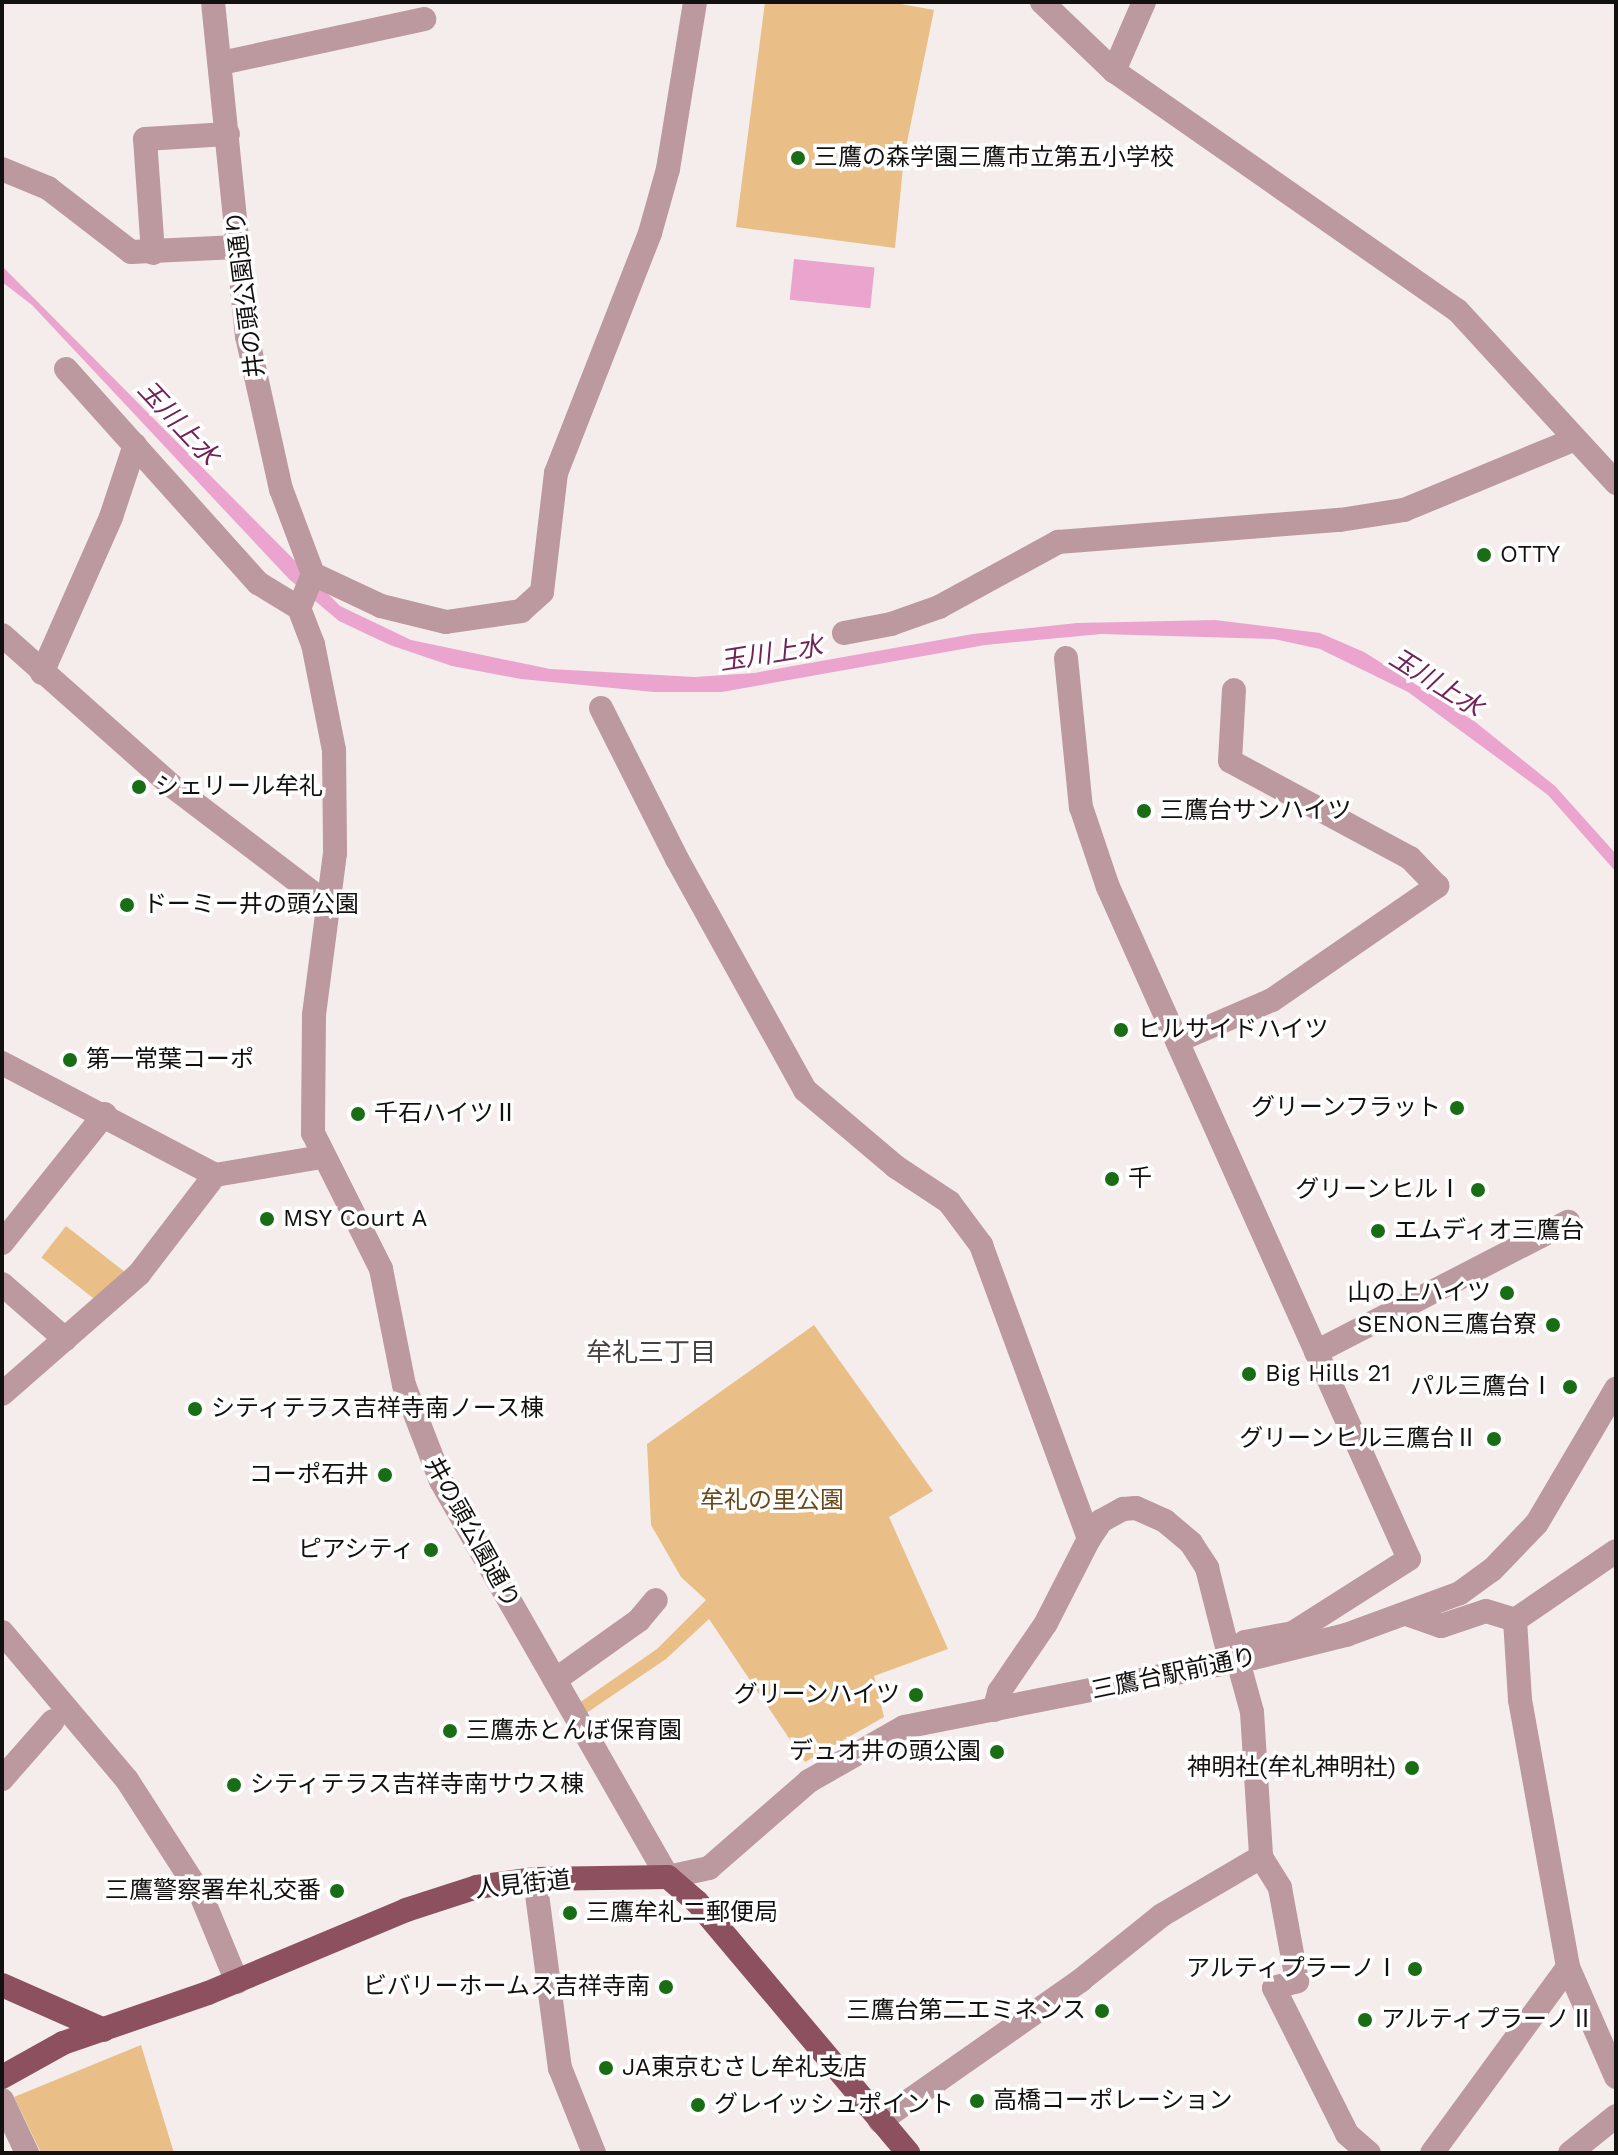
<!DOCTYPE html>
<html>
<head>
<meta charset="utf-8">
<style>
	body { margin:0 }
	#map { position:relative; width:1618px; height:2155px; overflow:hidden; background:#f4edec; font-family:"Work Sans","Noto Sans JP",sans-serif }
	div>[style] { position:absolute }
	.green>* { inset:0; background:#e9bf87; transform-origin:0 0 }
	.water>* { inset:0; background:#eaa4ce; transform-origin:0 0 }
	.minor>* { height:24px; margin:-12px; padding:0 12px; transform-origin:12px; border-radius:12px; background:#bc989f }
	.major>* { height:24px; margin:-12px; padding:0 12px; transform-origin:12px; border-radius:12px; background:#8d505e }
	.dots>* { width:22px; height:22px; translate:-50% -50%; box-sizing:border-box; border:4px solid #fff; border-radius:50% }
	span { translate:-50% -50%; white-space:nowrap; text-align:center; line-height:1.15; -webkit-text-stroke:7px #fff; paint-order:stroke }
	.poi-label { font-size:24px; color:#131110 }
	.left { translate:0 -50%; text-align:left }
	.right { translate:-100% -50%; text-align:right }
	.street-label { font-size:24px; color:#131110 }
	.park-label { font-size:24px; color:#694919 }
	.water-label { font-size:26px; color:#712258; font-style:italic }
	.neighbourhood-label { font-size:26px; color:#474241 }
	.frame { position:absolute; inset:0; border:4px solid #131110; pointer-events:none }
</style>
</head>
<body>
<div id="map">
	<div class="green">
		<i style="clip-path:polygon(765px 2px,890px 2px,934px 10px,904px 157px,895px 248px,736px 227px)"></i>
		<i style="left:66px;top:1226px;width:75px;height:40px;rotate:38deg"></i>
		<i style="clip-path:polygon(814px 1325px,933px 1491px,889px 1517px,948px 1649px,874px 1676px,884px 1717px,805px 1762px,709px 1619px,666px 1659px,585px 1714px,579px 1703px,657px 1649px,706px 1600px,681px 1577px,651px 1525px,647px 1444px)"></i>
		<i style="clip-path:polygon(141px 2045px,174px 2153px,41px 2153px,14px 2097px)"></i>
	</div>
	<div class="water">
		<i style="left:794px;top:259px;width:81px;height:41px;rotate:6deg"></i>
		<i style="clip-path:polygon(2px 266px,340px 606px,411px 640px,550px 669px,695px 677px,754px 673px,973px 634px,1077px 623px,1215px 620px,1320px 633px,1364px 652px,1474px 721px,1555px 786px,1616px 854px,1616px 872px,1548px 795px,1408px 692px,1320px 649px,1274px 639px,1101px 634px,985px 645px,722px 692px,654px 692px,521px 679px,452px 666px,390px 645px,339px 621px,289px 579px,32px 305px,2px 282px)"></i>
	</div>
	<div class="minor">
		<i style="left:213px;top:2px;width:336px;rotate:84.2deg"></i>
		<i style="left:247px;top:336px;width:157px;rotate:77.5deg"></i>
		<i style="left:281px;top:489px;width:91px;rotate:69.4deg"></i>
		<i style="left:313px;top:574px;width:37px;rotate:112deg"></i>
		<i style="left:299px;top:608px;width:39px;rotate:69deg"></i>
		<i style="left:313px;top:644px;width:108px;rotate:78.8deg"></i>
		<i style="left:334px;top:750px;width:103px;rotate:89.4deg"></i>
		<i style="left:335px;top:853px;width:163px;rotate:97.4deg"></i>
		<i style="left:314px;top:1015px;width:118px;rotate:90.5deg"></i>
		<i style="left:313px;top:1133px;width:152px;rotate:63.4deg"></i>
		<i style="left:381px;top:1269px;width:118px;rotate:78.8deg"></i>
		<i style="left:404px;top:1385px;width:103px;rotate:68.9deg"></i>
		<i style="left:441px;top:1481px;width:456px;rotate:60.2deg"></i>
		<i style="left:668px;top:1877px;width:42px;rotate:-12.4deg"></i>
		<i style="left:709px;top:1868px;width:133px;rotate:-41deg"></i>
		<i style="left:809px;top:1781px;width:109px;rotate:-29.6deg"></i>
		<i style="left:904px;top:1727px;width:356px;rotate:-11.2deg"></i>
		<i style="left:1253px;top:1658px;width:96px;rotate:-13.9deg"></i>
		<i style="left:1346px;top:1635px;width:121px;rotate:-20.2deg"></i>
		<i style="left:1460px;top:1593px;width:39px;rotate:-36deg"></i>
		<i style="left:1492px;top:1570px;width:65px;rotate:-46.2deg"></i>
		<i style="left:1537px;top:1523px;width:156px;rotate:-59.5deg"></i>
		<i style="left:1042px;top:2px;width:100px;rotate:43.8deg"></i>
		<i style="left:1114px;top:71px;width:419px;rotate:34.9deg"></i>
		<i style="left:1458px;top:311px;width:234px;rotate:47.4deg"></i>
		<i style="left:221px;top:63px;width:208px;rotate:-12.2deg"></i>
		<i style="left:1114px;top:71px;width:75px;rotate:-66.5deg"></i>
		<i style="left:2px;top:169px;width:50px;rotate:22.4deg"></i>
		<i style="left:48px;top:188px;width:105px;rotate:37.6deg"></i>
		<i style="left:131px;top:252px;width:106px;rotate:-2.7deg"></i>
		<i style="left:153px;top:253px;width:114px;rotate:-94deg"></i>
		<i style="left:145px;top:139px;width:83px;rotate:-3.4deg"></i>
		<i style="left:66px;top:369px;width:288px;rotate:48.1deg"></i>
		<i style="left:258px;top:583px;width:48px;rotate:31.4deg"></i>
		<i style="left:313px;top:574px;width:75px;rotate:25.2deg"></i>
		<i style="left:381px;top:606px;width:67px;rotate:13.8deg"></i>
		<i style="left:446px;top:622px;width:76px;rotate:-8.3deg"></i>
		<i style="left:521px;top:611px;width:28px;rotate:-42deg"></i>
		<i style="left:542px;top:592px;width:120px;rotate:-83.3deg"></i>
		<i style="left:556px;top:473px;width:258px;rotate:-68.6deg"></i>
		<i style="left:650px;top:233px;width:66px;rotate:-74.3deg"></i>
		<i style="left:668px;top:169px;width:169px;rotate:-80.8deg"></i>
		<i style="left:844px;top:633px;width:48px;rotate:-10.8deg"></i>
		<i style="left:891px;top:624px;width:51px;rotate:-19.5deg"></i>
		<i style="left:939px;top:607px;width:136px;rotate:-28.6deg"></i>
		<i style="left:1058px;top:542px;width:283px;rotate:-4.5deg"></i>
		<i style="left:1340px;top:520px;width:65px;rotate:-8.9deg"></i>
		<i style="left:1404px;top:510px;width:183px;rotate:-22.5deg"></i>
		<i style="left:2px;top:635px;width:227px;rotate:41.6deg"></i>
		<i style="left:172px;top:786px;width:198px;rotate:37.2deg"></i>
		<i style="left:1066px;top:658px;width:150px;rotate:84.3deg"></i>
		<i style="left:1081px;top:807px;width:84px;rotate:71.4deg"></i>
		<i style="left:1108px;top:887px;width:736px;rotate:65.87deg"></i>
		<i style="left:1409px;top:1559px;width:138px;rotate:147.5deg"></i>
		<i style="left:1293px;top:1633px;width:49px;rotate:169.4deg"></i>
		<i style="left:1245px;top:1642px;width:25px;rotate:124deg"></i>
		<i style="left:42px;top:673px;width:171px;rotate:-66.1deg"></i>
		<i style="left:111px;top:517px;width:76px;rotate:-71.6deg"></i>
		<i style="left:601px;top:708px;width:169px;rotate:63.3deg"></i>
		<i style="left:677px;top:859px;width:264px;rotate:61deg"></i>
		<i style="left:805px;top:1090px;width:119px;rotate:40.2deg"></i>
		<i style="left:896px;top:1167px;width:64px;rotate:33.4deg"></i>
		<i style="left:949px;top:1202px;width:54px;rotate:53.3deg"></i>
		<i style="left:981px;top:1245px;width:313px;rotate:69.8deg"></i>
		<i style="left:1179px;top:1040px;width:101px;rotate:-23.3deg"></i>
		<i style="left:1272px;top:1000px;width:201px;rotate:-34.6deg"></i>
		<i style="left:1437px;top:886px;width:39px;rotate:-134deg"></i>
		<i style="left:1410px;top:858px;width:204px;rotate:-151.7deg"></i>
		<i style="left:1230px;top:761px;width:71px;rotate:-86.8deg"></i>
		<i style="left:2px;top:1063px;width:241px;rotate:27.7deg"></i>
		<i style="left:2px;top:1243px;width:165px;rotate:-51.4deg"></i>
		<i style="left:2px;top:1284px;width:84px;rotate:41.1deg"></i>
		<i style="left:1316px;top:1352px;width:284px;rotate:-27.3deg"></i>
		<i style="left:2px;top:1394px;width:182px;rotate:-41.2deg"></i>
		<i style="left:139px;top:1274px;width:125px;rotate:-52.5deg"></i>
		<i style="left:215px;top:1175px;width:108px;rotate:-9.6deg"></i>
		<i style="left:1409px;top:1615px;width:34px;rotate:19deg"></i>
		<i style="left:1441px;top:1626px;width:47px;rotate:-18.4deg"></i>
		<i style="left:1486px;top:1611px;width:30px;rotate:17deg"></i>
		<i style="left:1515px;top:1620px;width:80px;rotate:86.4deg"></i>
		<i style="left:1520px;top:1700px;width:271px;rotate:79.8deg"></i>
		<i style="left:1568px;top:1967px;width:120px;rotate:66.4deg"></i>
		<i style="left:1515px;top:1620px;width:122px;rotate:-34.3deg"></i>
		<i style="left:2px;top:1632px;width:194px;rotate:49.8deg"></i>
		<i style="left:127px;top:1780px;width:137px;rotate:57.2deg"></i>
		<i style="left:201px;top:1895px;width:94px;rotate:67.5deg"></i>
		<i style="left:1238px;top:1661px;width:53px;rotate:74.6deg"></i>
		<i style="left:1252px;top:1712px;width:145px;rotate:86.4deg"></i>
		<i style="left:1261px;top:1857px;width:36px;rotate:58deg"></i>
		<i style="left:1280px;top:1888px;width:95px;rotate:79.6deg"></i>
		<i style="left:1297px;top:1981px;width:24px;rotate:163deg"></i>
		<i style="left:1274px;top:1988px;width:163px;rotate:63.4deg"></i>
		<i style="left:1347px;top:2134px;width:29px;rotate:41deg"></i>
		<i style="left:555px;top:1680px;width:103px;rotate:-35.5deg"></i>
		<i style="left:639px;top:1620px;width:26px;rotate:-50deg"></i>
		<i style="left:994px;top:1710px;width:19px;rotate:-74deg"></i>
		<i style="left:999px;top:1692px;width:83px;rotate:-55.7deg"></i>
		<i style="left:1046px;top:1623px;width:94px;rotate:-62.9deg"></i>
		<i style="left:1089px;top:1539px;width:22px;rotate:-56deg"></i>
		<i style="left:1101px;top:1521px;width:25px;rotate:-29deg"></i>
		<i style="left:1123px;top:1509px;width:13px;rotate:-4deg"></i>
		<i style="left:1136px;top:1508px;width:32px;rotate:24deg"></i>
		<i style="left:1165px;top:1521px;width:34px;rotate:40deg"></i>
		<i style="left:1191px;top:1543px;width:30px;rotate:57deg"></i>
		<i style="left:1207px;top:1568px;width:98px;rotate:75.8deg"></i>
		<i style="left:2px;top:1779px;width:77px;rotate:-48.7deg"></i>
		<i style="left:535px;top:1879px;width:191px;rotate:82.5deg"></i>
		<i style="left:560px;top:2068px;width:92px;rotate:68.2deg"></i>
		<i style="left:2px;top:2100px;width:59px;rotate:64.7deg"></i>
		<i style="left:880px;top:2121px;width:246px;rotate:-35deg"></i>
		<i style="left:1081px;top:1980px;width:104px;rotate:-38.7deg"></i>
		<i style="left:1162px;top:1915px;width:115px;rotate:-30.4deg"></i>
		<i style="left:1432px;top:2153px;width:230px;rotate:-53.8deg"></i>
		<i style="left:1570px;top:2153px;width:59px;rotate:-38.8deg"></i>
	</div>
	<div class="major">
		<i style="left:2px;top:1985px;width:111px;rotate:23.8deg"></i>
		<i style="left:2px;top:2077px;width:70px;rotate:-29.1deg"></i>
		<i style="left:63px;top:2043px;width:153px;rotate:-19deg"></i>
		<i style="left:208px;top:1993px;width:215px;rotate:-22.7deg"></i>
		<i style="left:406px;top:1910px;width:75px;rotate:-17.9deg"></i>
		<i style="left:477px;top:1887px;width:59px;rotate:-7.9deg"></i>
		<i style="left:535px;top:1879px;width:133px;rotate:-0.9deg"></i>
		<i style="left:668px;top:1877px;width:38px;rotate:41deg"></i>
		<i style="left:697px;top:1902px;width:328px;rotate:49.9deg"></i>
	</div>
	<div class="dots">
		<i style="left:798px;top:158px;background:#186d15"></i>
		<i style="left:1484px;top:555px;background:#186d15"></i>
		<i style="left:139px;top:787px;background:#186d15"></i>
		<i style="left:1144px;top:811px;background:#186d15"></i>
		<i style="left:127px;top:905px;background:#186d15"></i>
		<i style="left:1121px;top:1030px;background:#186d15"></i>
		<i style="left:70px;top:1060px;background:#186d15"></i>
		<i style="left:1457px;top:1108px;background:#186d15"></i>
		<i style="left:358px;top:1114px;background:#186d15"></i>
		<i style="left:1112px;top:1179px;background:#186d15"></i>
		<i style="left:1478px;top:1190px;background:#186d15"></i>
		<i style="left:267px;top:1219px;background:#186d15"></i>
		<i style="left:1378px;top:1231px;background:#186d15"></i>
		<i style="left:1507px;top:1293px;background:#186d15"></i>
		<i style="left:1553px;top:1325px;background:#186d15"></i>
		<i style="left:1249px;top:1374px;background:#186d15"></i>
		<i style="left:1570px;top:1387px;background:#186d15"></i>
		<i style="left:195px;top:1409px;background:#186d15"></i>
		<i style="left:1494px;top:1439px;background:#186d15"></i>
		<i style="left:385px;top:1475px;background:#186d15"></i>
		<i style="left:431px;top:1550px;background:#186d15"></i>
		<i style="left:916px;top:1695px;background:#186d15"></i>
		<i style="left:450px;top:1731px;background:#186d15"></i>
		<i style="left:997px;top:1752px;background:#186d15"></i>
		<i style="left:1412px;top:1768px;background:#186d15"></i>
		<i style="left:234px;top:1785px;background:#186d15"></i>
		<i style="left:337px;top:1891px;background:#186d15"></i>
		<i style="left:570px;top:1913px;background:#186d15"></i>
		<i style="left:1415px;top:1969px;background:#186d15"></i>
		<i style="left:666px;top:1987px;background:#186d15"></i>
		<i style="left:1102px;top:2011px;background:#186d15"></i>
		<i style="left:1365px;top:2020px;background:#186d15"></i>
		<i style="left:606px;top:2068px;background:#186d15"></i>
		<i style="left:977px;top:2101px;background:#186d15"></i>
		<i style="left:698px;top:2105px;background:#186d15"></i>
	</div>
	<div class="poi-label">
		<span class="left" style="left:814px;top:158px">三鷹の森学園三鷹市立第五小学校</span>
		<span class="left" style="left:1500px;top:555px">OTTY</span>
		<span class="left" style="left:155px;top:787px">シェリール牟礼</span>
		<span class="left" style="left:1160px;top:811px">三鷹台サンハイツ</span>
		<span class="left" style="left:143px;top:905px">ドーミー井の頭公園</span>
		<span class="left" style="left:1137px;top:1030px">ヒルサイドハイツ</span>
		<span class="left" style="left:86px;top:1060px">第一常葉コーポ</span>
		<span class="right" style="left:1441px;top:1108px">グリーンフラット</span>
		<span class="left" style="left:374px;top:1114px">千石ハイツⅡ</span>
		<span class="left" style="left:1128px;top:1179px">千</span>
		<span class="right" style="left:1462px;top:1190px">グリーンヒルⅠ</span>
		<span class="left" style="left:283px;top:1219px">MSY Court A</span>
		<span class="left" style="left:1394px;top:1231px">エムディオ三鷹台</span>
		<span class="right" style="left:1491px;top:1293px">山の上ハイツ</span>
		<span class="right" style="left:1537px;top:1325px">SENON三鷹台寮</span>
		<span class="left" style="left:1265px;top:1374px">Big Hills 21</span>
		<span class="right" style="left:1554px;top:1387px">パル三鷹台Ⅰ</span>
		<span class="left" style="left:211px;top:1409px">シティテラス吉祥寺南ノース棟</span>
		<span class="right" style="left:1478px;top:1439px">グリーンヒル三鷹台Ⅱ</span>
		<span class="right" style="left:369px;top:1475px">コーポ石井</span>
		<span class="right" style="left:415px;top:1550px">ピアシティ</span>
		<span class="right" style="left:900px;top:1695px">グリーンハイツ</span>
		<span class="left" style="left:466px;top:1731px">三鷹赤とんぼ保育園</span>
		<span class="right" style="left:981px;top:1752px">デュオ井の頭公園</span>
		<span class="right" style="left:1396px;top:1768px">神明社(牟礼神明社)</span>
		<span class="left" style="left:250px;top:1785px">シティテラス吉祥寺南サウス棟</span>
		<span class="right" style="left:321px;top:1891px">三鷹警察署牟礼交番</span>
		<span class="left" style="left:586px;top:1913px">三鷹牟礼二郵便局</span>
		<span class="right" style="left:1399px;top:1969px">アルティプラーノⅠ</span>
		<span class="right" style="left:650px;top:1987px">ビバリーホームス吉祥寺南</span>
		<span class="right" style="left:1086px;top:2011px">三鷹台第二エミネンス</span>
		<span class="left" style="left:1381px;top:2020px">アルティプラーノⅡ</span>
		<span class="left" style="left:622px;top:2068px">JA東京むさし牟礼支店</span>
		<span class="left" style="left:993px;top:2101px">高橋コーポレーション</span>
		<span class="left" style="left:714px;top:2105px">グレイッシュポイント</span>
	</div>
	<div class="street-label">
		<span style="left:246px;top:294px;rotate:-97deg">井の頭公園通り</span>
		<span style="left:472px;top:1533px;rotate:61deg">井の頭公園通り</span>
		<span style="left:1174px;top:1674px;rotate:-12deg">三鷹台駅前通り</span>
		<span style="left:523px;top:1885px;rotate:-6deg">人見街道</span>
	</div>
	<div class="park-label">
		<span style="left:772px;top:1501px">牟礼の里公園</span>
	</div>
	<div class="water-label">
		<span style="left:178px;top:423px;rotate:47deg">玉川上水</span>
		<span style="left:771px;top:654px;rotate:-9deg">玉川上水</span>
		<span style="left:1436px;top:683px;rotate:32deg">玉川上水</span>
	</div>
	<div class="neighbourhood-label">
		<span style="left:651px;top:1353px">牟礼三丁目</span>
	</div>
	<div class="frame"></div>
</div>
</body>
</html>
